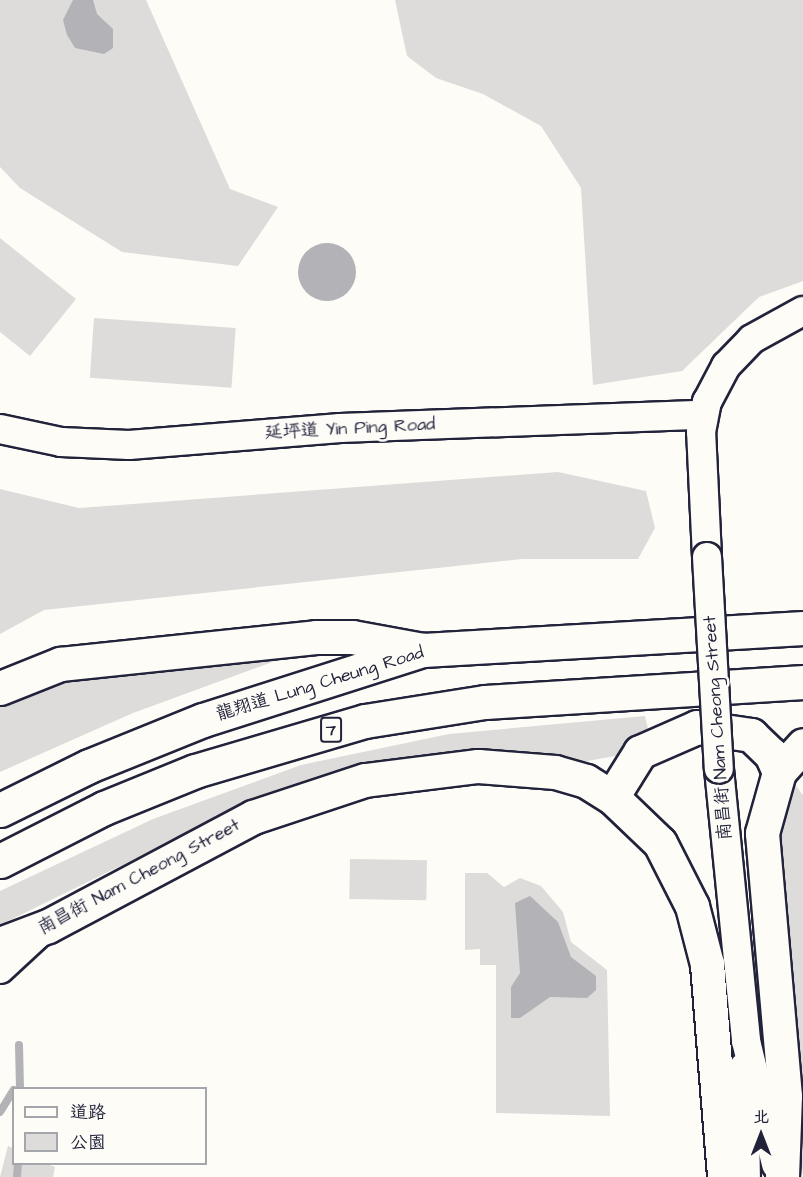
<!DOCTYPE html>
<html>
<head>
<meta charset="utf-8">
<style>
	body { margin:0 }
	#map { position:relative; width:803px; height:1177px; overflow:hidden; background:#fdfcf7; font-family:"Architects Daughter","LXGW WenKai TC",sans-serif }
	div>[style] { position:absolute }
	.green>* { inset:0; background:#dddcdb; transform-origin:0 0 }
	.water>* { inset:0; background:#b2b2b7 }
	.round { border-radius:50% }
	.stream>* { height:8px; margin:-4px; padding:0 4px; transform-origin:4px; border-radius:4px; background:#b2b2b7 }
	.roads { filter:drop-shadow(2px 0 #22223b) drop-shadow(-2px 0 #22223b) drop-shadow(0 2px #22223b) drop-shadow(0 -2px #22223b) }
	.minor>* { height:28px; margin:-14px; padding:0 14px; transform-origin:14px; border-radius:14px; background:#fdfcf7 }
	.major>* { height:33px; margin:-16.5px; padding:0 16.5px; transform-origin:16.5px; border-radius:16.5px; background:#fdfcf7 }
	.highway>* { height:33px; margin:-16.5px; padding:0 16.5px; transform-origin:16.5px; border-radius:16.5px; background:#fdfcf7 }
	.bridges { filter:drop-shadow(2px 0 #22223b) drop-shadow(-2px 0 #22223b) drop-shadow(0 2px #22223b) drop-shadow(0 -2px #22223b) }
	.minor-bridge>* { height:28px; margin:-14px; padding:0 14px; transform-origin:14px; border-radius:14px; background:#fdfcf7 }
	span { translate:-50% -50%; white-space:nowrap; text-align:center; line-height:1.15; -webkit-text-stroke:5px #fdfcf7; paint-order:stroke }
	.shield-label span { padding:2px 4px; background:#fdfcf7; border:2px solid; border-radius:4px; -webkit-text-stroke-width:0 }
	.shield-label { font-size:16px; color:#22223b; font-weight:700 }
	.street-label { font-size:18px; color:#22223b }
	.legend { position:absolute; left:12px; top:1087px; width:195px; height:78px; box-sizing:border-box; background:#fdfcf7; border:2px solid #a5a5ac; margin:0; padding:8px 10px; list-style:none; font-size:18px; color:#22223b }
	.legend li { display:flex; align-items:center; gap:12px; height:30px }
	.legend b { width:30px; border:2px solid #a5a5ac }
	.north { position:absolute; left:731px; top:1105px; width:60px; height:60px; -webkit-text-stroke:4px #fdfcf7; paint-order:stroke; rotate:0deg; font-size:16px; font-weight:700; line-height:24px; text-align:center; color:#22223b }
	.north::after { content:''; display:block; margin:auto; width:21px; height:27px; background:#22223b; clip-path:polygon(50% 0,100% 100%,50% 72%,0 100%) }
</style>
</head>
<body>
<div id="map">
	<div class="green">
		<i style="clip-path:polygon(0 0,146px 0,230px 189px,278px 207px,238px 266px,122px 252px,20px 188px,0 167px)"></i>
		<i style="clip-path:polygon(395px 0,803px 0,803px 281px,759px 297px,682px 371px,593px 385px,581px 188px,541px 126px,483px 94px,436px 78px,407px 56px)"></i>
		<i style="clip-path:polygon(0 238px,76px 299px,30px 356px,0 332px)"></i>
		<i style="left:94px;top:318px;width:142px;height:60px;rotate:4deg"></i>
		<i style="clip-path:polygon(558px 472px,646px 491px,655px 528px,638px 559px,522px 559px,44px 610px,0 634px,0 489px,79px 508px)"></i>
		<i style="clip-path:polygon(297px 653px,133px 713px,0 772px,0 701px,42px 682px)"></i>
		<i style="clip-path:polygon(645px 716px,648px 729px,621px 755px,582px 762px,486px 754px,216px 819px,0 925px,0 891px,153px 819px,301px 765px,449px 734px)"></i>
		<i style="clip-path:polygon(789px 777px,803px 795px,803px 1177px,774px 847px)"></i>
		<i style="left:350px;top:859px;width:77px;height:40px;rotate:1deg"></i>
		<i style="clip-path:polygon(465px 873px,487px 873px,504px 887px,520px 878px,541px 886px,563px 912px,571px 942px,607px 970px,610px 1116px,496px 1113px,496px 965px,480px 965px,480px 949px,465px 950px)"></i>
		<i style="clip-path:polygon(8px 1146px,13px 1148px,14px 1164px,47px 1164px,55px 1167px,53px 1177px,0 1177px)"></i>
	</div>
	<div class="water">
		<i style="clip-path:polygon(73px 0,93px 0,97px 14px,113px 29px,113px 48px,104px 54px,75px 48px,67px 35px,63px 20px)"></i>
		<i class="round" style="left:298px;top:243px;width:58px;height:58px"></i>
		<i style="clip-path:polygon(530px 896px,558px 922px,571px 957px,596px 976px,596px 990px,587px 998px,550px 997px,520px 1018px,511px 1018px,511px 987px,520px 973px,515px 903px)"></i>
	</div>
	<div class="stream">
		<i style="left:19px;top:1045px;width:43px;rotate:88.7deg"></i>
		<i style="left:0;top:1112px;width:26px;rotate:-58deg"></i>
		<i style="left:17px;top:1177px;width:13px;rotate:-86deg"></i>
	</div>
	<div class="roads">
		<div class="minor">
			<i style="left:0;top:429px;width:62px;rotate:12deg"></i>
			<i style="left:61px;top:442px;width:68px;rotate:2.5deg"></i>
			<i style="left:129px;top:445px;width:212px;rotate:-4.6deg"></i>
			<i style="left:340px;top:428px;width:362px;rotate:-2.1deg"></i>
			<i style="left:707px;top:557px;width:125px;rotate:-92.7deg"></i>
			<i style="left:701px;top:432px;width:31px;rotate:-79deg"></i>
			<i style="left:707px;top:402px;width:41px;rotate:-62.2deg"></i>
			<i style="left:726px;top:366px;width:37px;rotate:-46deg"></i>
			<i style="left:752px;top:339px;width:58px;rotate:-28.8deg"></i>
			<i style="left:719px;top:769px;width:273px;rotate:84.3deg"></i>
			<i style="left:746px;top:1041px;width:127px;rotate:76.3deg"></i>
			<i style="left:0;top:969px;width:53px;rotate:-42.7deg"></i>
			<i style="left:744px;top:1067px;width:110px;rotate:89deg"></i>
		</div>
		<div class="major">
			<i style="left:0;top:688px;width:65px;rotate:-21.8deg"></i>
			<i style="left:60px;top:664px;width:257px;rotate:-6deg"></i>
			<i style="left:316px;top:637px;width:36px"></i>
			<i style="left:352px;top:637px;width:72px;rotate:10.4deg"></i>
			<i style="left:612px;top:797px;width:53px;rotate:-58.1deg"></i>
			<i style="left:640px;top:752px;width:62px;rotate:-23.7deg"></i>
			<i style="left:697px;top:727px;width:55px;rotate:8.4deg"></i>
			<i style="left:751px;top:735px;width:28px;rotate:44deg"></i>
			<i style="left:771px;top:754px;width:20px;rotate:66deg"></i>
			<i style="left:0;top:944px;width:51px;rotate:-20.6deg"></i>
			<i style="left:48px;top:926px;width:232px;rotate:-28deg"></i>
			<i style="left:253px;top:817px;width:118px;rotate:-18.3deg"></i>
			<i style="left:365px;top:780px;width:114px;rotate:-7.1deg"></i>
			<i style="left:478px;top:766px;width:77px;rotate:4.5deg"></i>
			<i style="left:555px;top:772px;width:32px;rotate:16deg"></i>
			<i style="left:586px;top:781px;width:31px;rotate:32deg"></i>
			<i style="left:612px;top:797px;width:66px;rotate:43.8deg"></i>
			<i style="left:660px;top:843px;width:71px;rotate:63.1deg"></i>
			<i style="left:692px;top:906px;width:60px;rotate:75.5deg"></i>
			<i style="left:707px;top:964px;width:214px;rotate:85.4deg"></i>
			<i style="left:782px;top:1177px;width:81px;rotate:-87.9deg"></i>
			<i style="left:785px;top:1096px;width:264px;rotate:-95deg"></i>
			<i style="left:762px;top:833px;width:63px;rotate:-74.4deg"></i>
			<i style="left:779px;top:772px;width:36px;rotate:-48deg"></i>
		</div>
		<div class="highway">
			<i style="left:0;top:810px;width:99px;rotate:-26.3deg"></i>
			<i style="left:89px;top:766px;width:123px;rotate:-22deg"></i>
			<i style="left:203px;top:720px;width:231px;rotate:-17.7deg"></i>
			<i style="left:423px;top:650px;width:381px;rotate:-3.3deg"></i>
			<i style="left:0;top:861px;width:117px;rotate:-27deg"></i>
			<i style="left:104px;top:808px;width:98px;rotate:-22.1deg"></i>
			<i style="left:195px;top:771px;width:177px;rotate:-16.4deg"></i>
			<i style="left:365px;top:721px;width:121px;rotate:-9deg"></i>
			<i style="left:485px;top:702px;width:319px;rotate:-3.6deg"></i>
		</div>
	</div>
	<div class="bridges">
		<div class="minor-bridge">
			<i style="left:707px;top:557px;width:212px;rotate:86.8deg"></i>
		</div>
	</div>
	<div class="shield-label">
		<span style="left:331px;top:730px">7</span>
	</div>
	<div class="street-label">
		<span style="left:350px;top:429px;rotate:-3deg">延坪道 Yin Ping Road</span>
		<span style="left:320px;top:684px;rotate:-17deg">龍翔道 Lung Cheung Road</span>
		<span style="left:718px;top:728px;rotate:-94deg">南昌街 Nam Cheong Street</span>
		<span style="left:139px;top:877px;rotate:-28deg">南昌街 Nam Cheong Street</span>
	</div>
	<ul class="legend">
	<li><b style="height:8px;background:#fdfcf7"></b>道路</li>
	<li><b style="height:16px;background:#dddcdb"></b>公園</li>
	</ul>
	<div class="north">北</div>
</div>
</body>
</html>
